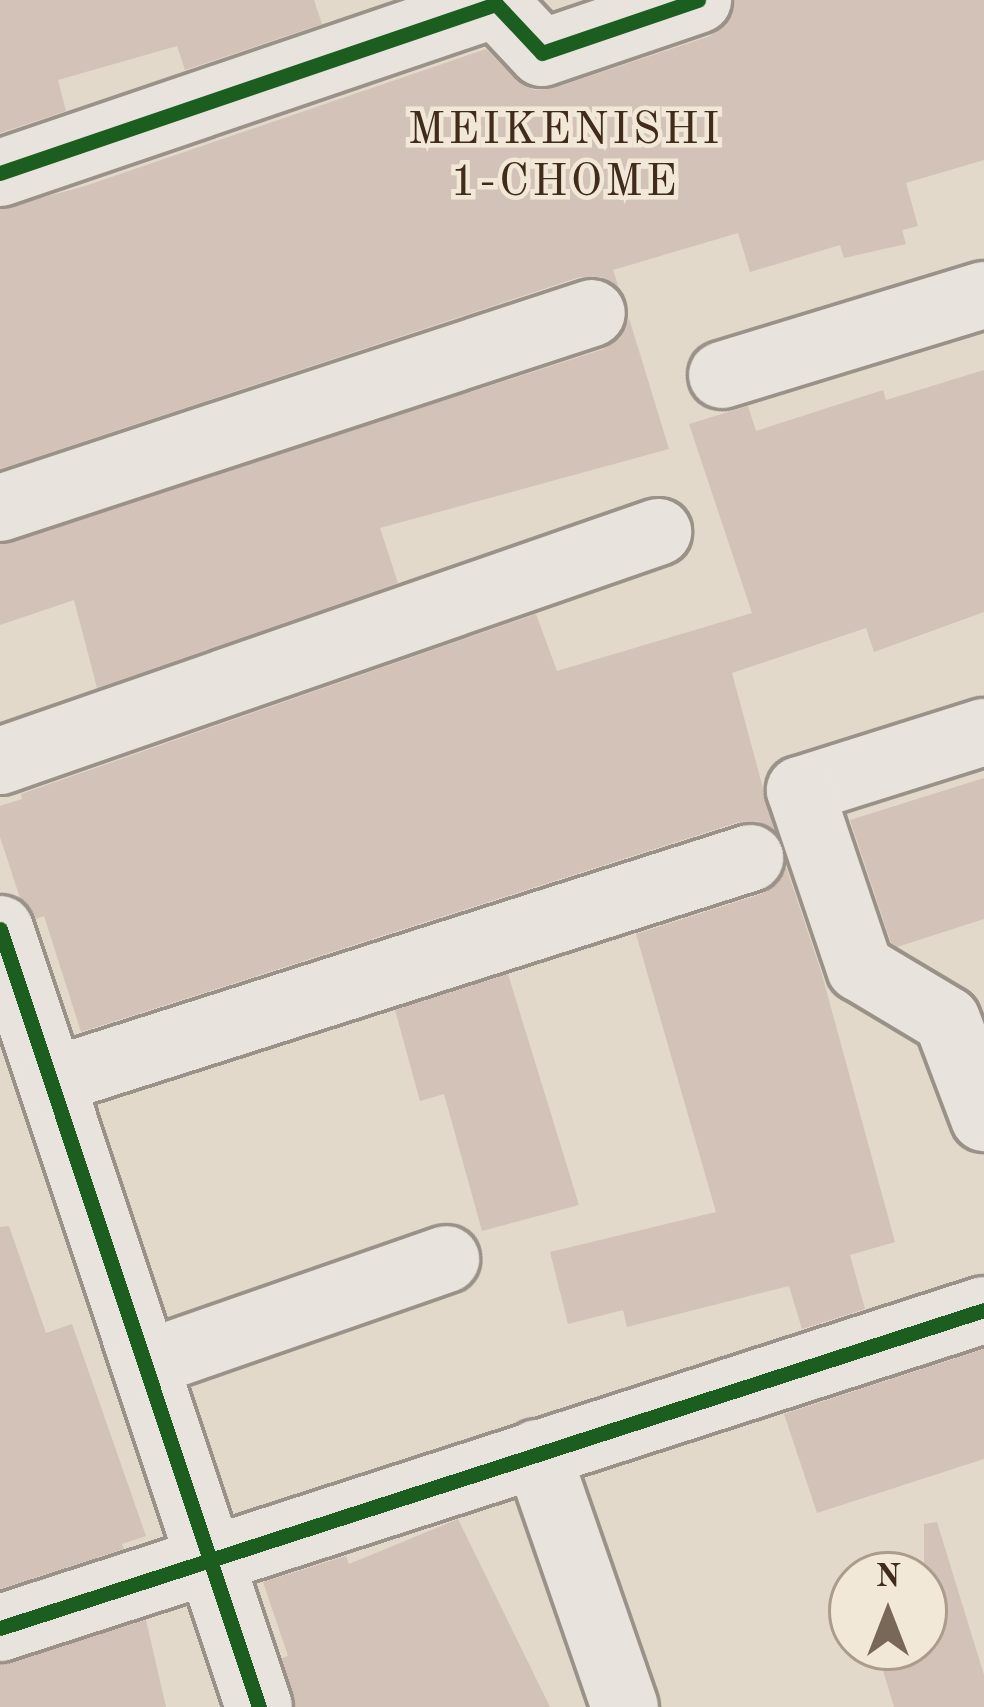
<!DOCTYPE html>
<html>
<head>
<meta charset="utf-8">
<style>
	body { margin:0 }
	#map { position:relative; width:984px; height:1707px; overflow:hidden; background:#e2d9cb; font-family:"Old Standard TT",serif }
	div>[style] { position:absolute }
	.building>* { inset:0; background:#d3c2b7 }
	.roads { filter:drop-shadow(3px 0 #9a9288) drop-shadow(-3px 0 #9a9288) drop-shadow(0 3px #9a9288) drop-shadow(0 -3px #9a9288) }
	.minor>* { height:66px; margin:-33px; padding:0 33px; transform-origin:33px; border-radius:33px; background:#e8e4dd }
	.cycleway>* { height:15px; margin:-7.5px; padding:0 7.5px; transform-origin:7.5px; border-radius:7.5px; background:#1b5e20 }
	span { translate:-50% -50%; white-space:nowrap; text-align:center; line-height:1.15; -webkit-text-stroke:9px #f2e8d7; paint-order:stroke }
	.neighbourhood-label { font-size:45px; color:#412b1a; letter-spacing:3px }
	.north { position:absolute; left:828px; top:1551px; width:120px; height:120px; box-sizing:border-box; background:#f2e8d7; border:3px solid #ab9c8b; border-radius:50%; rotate:0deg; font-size:33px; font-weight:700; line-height:48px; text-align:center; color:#412b1a }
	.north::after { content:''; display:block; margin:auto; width:42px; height:54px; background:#796858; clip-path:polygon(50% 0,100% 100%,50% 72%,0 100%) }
</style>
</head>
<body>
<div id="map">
	<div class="building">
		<i style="clip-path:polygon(0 0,314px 0,322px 24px,185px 70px,177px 46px,58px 80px,66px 111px,0 133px)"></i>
		<i style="clip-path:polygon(734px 0,984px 0,984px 160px,906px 183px,918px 226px,902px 230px,906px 244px,844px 258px,840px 245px,750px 272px,738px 233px,613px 270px,619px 288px,601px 277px,580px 277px,0 469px,0 209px,85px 186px,486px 49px,516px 79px,534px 90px,554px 88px,710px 36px,727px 24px)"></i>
		<i style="clip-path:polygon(629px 318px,669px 449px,380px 528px,398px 583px,97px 688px,74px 600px,0 625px,0 544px,604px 349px,621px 337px)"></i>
		<i style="clip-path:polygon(984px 370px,984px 612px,874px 652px,866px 628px,732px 673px,774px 829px,757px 821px,739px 822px,81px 1032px,44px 916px,36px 919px,20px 898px,0 837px,0 806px,22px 799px,21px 794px,536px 614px,557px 671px,752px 613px,689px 424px,748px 406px,756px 431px,883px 390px,886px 400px)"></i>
		<i style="clip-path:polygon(984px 778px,984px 919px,897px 947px,891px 943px,850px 820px)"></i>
		<i style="clip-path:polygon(786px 867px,821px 971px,895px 1242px,850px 1255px,865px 1309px,802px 1329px,789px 1286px,627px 1327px,623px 1310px,568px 1324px,550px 1252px,716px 1212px,636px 934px,761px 894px,777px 884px)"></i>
		<i style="clip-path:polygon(508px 974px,579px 1205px,482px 1231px,444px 1094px,420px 1101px,395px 1010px)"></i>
		<i style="clip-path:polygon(9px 1226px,46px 1333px,72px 1324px,146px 1536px,122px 1544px,124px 1549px,0 1589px,0 1227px)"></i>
		<i style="clip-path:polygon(984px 1349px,984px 1459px,817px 1513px,784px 1414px)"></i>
		<i style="clip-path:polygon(458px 1519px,550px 1707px,295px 1707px,282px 1658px,288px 1656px,263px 1582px,346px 1556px,349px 1564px)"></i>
		<i style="clip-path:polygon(937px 1522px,984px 1675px,984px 1707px,894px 1707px,876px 1647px,924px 1647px,924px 1524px)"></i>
		<i style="clip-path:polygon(146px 1620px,166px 1707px,0 1707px,0 1664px)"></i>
	</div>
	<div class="roads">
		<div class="minor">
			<i style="left:0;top:173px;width:524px;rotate:-18.82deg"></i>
			<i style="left:496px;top:4px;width:67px;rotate:46.8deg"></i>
			<i style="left:542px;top:53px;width:165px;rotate:-18.8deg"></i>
			<i style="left:722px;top:375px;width:274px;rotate:-17deg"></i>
			<i style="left:0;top:508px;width:623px;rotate:-18.23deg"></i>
			<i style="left:984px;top:732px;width:193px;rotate:162.5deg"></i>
			<i style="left:800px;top:790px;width:188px;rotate:71.4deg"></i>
			<i style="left:860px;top:968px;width:101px;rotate:30.9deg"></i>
			<i style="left:947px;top:1020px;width:105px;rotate:69.3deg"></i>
			<i style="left:0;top:761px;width:697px;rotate:-19.19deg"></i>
			<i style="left:0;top:929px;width:820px;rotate:71.59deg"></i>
			<i style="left:51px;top:1081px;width:734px;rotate:-17.69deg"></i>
			<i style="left:145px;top:1364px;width:319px;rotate:-19.2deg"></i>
			<i style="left:537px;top:1453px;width:269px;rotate:70.9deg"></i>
			<i style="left:0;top:1628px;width:1034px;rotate:-17.91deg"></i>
		</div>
	</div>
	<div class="cycleway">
		<i style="left:0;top:173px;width:524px;rotate:-18.82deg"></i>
		<i style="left:496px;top:4px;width:67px;rotate:46.8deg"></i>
		<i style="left:542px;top:53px;width:165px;rotate:-18.8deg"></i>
		<i style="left:0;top:929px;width:820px;rotate:71.59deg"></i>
		<i style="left:0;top:1628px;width:1034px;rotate:-17.91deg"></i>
	</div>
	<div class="neighbourhood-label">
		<span style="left:565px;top:158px">MEIKENISHI<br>1-CHOME</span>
	</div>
	<div class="north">N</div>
</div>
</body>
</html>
